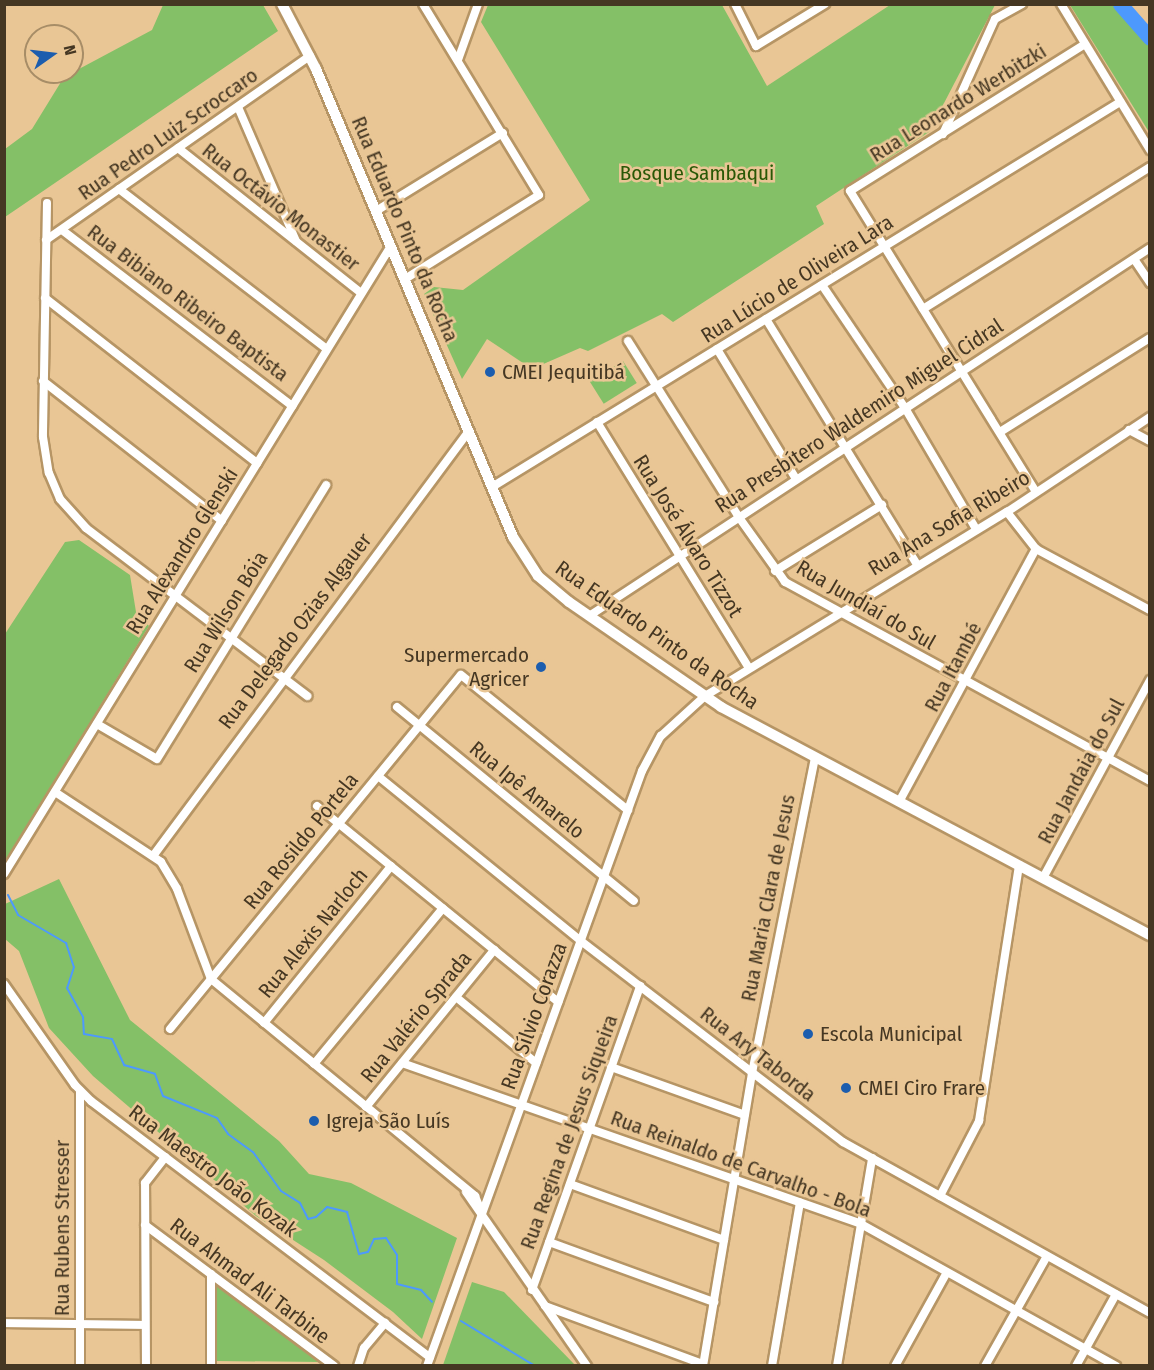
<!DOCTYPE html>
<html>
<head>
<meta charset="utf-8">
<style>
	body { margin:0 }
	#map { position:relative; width:1154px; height:1370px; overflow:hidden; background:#e9c695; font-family:"Fira Sans Condensed",sans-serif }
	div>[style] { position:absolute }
	.green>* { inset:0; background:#84c067; transform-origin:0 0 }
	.stream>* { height:2px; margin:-1px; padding:0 1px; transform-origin:1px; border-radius:1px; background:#4d99fd }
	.river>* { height:15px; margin:-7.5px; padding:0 7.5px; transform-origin:7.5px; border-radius:7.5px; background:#4d99fd }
	.roads { filter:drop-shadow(2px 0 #b69565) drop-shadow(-2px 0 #b69565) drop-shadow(0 2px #b69565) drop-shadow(0 -2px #b69565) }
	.minor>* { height:8px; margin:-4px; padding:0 4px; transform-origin:4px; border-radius:4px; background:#fff }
	.secondary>* { height:10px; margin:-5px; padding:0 5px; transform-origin:5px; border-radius:5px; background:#fff }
	.dots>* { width:16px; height:16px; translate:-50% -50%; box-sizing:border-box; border:3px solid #e9c695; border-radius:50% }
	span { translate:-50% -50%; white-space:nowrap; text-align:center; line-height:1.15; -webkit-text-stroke:5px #e9c695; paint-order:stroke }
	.street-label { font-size:21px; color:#453723 }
	.park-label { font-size:21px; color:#295806 }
	.poi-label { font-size:21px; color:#453723 }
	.left { translate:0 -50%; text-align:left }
	.right { translate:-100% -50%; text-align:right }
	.frame { position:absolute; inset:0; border:6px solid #453723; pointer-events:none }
	.north { position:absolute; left:24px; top:24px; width:60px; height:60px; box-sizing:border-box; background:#e9c695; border:2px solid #a78d67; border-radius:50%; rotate:76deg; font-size:16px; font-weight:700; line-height:24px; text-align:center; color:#453723 }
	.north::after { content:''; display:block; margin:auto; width:21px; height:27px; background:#1c5dae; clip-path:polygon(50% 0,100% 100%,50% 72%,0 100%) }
</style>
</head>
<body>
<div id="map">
	<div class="green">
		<i style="clip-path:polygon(163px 5px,263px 5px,278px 31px,5px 217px,5px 149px,32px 129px,64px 77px,152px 30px)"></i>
		<i style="clip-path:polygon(488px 5px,722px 5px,767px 86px,890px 5px,995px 5px,929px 132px,816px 206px,824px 224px,673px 322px,662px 314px,588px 351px,580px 348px,532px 369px,487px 339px,462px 379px,424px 294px,434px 287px,463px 290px,590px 200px,481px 22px)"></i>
		<i style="clip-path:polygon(1070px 5px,1115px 5px,1149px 45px,1149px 132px)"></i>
		<i style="left:623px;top:361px;width:26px;height:39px;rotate:58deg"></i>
		<i style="clip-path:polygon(79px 540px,130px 575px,136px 612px,149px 626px,5px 862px,5px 634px,65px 542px)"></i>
		<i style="clip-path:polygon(59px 879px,130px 1020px,279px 1141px,309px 1174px,351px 1183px,457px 1238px,422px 1339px,393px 1312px,324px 1260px,256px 1216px,93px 1076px,49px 1028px,19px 951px,5px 939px,5px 904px)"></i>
		<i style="clip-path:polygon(472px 1282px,504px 1292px,575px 1365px,443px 1365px)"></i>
		<i style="clip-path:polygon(216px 1284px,322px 1362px,216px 1361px)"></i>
	</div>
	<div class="stream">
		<i style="left:8px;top:895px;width:22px;rotate:63deg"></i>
		<i style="left:18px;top:915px;width:56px;rotate:30.3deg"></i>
		<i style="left:66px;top:943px;width:25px;rotate:72deg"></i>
		<i style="left:74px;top:967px;width:22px;rotate:108deg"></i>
		<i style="left:67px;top:988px;width:33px;rotate:61deg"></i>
		<i style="left:83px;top:1017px;width:17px;rotate:87deg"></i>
		<i style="left:84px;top:1034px;width:28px;rotate:10deg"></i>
		<i style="left:112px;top:1039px;width:29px;rotate:65deg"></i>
		<i style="left:124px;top:1065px;width:32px;rotate:16deg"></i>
		<i style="left:155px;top:1074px;width:23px;rotate:70deg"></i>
		<i style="left:163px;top:1096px;width:58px;rotate:22.2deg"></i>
		<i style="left:217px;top:1118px;width:19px;rotate:55deg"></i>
		<i style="left:228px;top:1134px;width:31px;rotate:36deg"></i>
		<i style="left:253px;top:1152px;width:48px;rotate:54.3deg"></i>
		<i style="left:281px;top:1191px;width:22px;rotate:32deg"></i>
		<i style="left:300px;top:1203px;width:18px;rotate:63deg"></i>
		<i style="left:308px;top:1219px;width:8px;rotate:-14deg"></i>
		<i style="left:316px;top:1217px;width:15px;rotate:-42deg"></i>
		<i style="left:327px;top:1207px;width:21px;rotate:14deg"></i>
		<i style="left:347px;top:1212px;width:44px;rotate:74.1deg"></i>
		<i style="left:359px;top:1254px;width:9px;rotate:-13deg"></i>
		<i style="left:368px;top:1252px;width:14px;rotate:-65deg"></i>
		<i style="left:374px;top:1239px;width:12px;rotate:-5deg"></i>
		<i style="left:386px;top:1238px;width:20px;rotate:57deg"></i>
		<i style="left:397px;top:1255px;width:29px;rotate:90deg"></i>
		<i style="left:397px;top:1284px;width:25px;rotate:14deg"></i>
		<i style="left:421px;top:1290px;width:16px;rotate:47deg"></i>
		<i style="left:461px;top:1321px;width:87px;rotate:31.3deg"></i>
	</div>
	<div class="river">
		<i style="left:1120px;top:4px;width:45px;rotate:48.6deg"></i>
	</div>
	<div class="roads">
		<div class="minor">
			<i style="left:735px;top:4px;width:47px;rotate:63.4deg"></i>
			<i style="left:756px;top:46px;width:81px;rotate:-31.3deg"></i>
			<i style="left:1061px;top:4px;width:171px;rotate:58.6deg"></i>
			<i style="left:458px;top:60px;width:59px;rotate:-70.3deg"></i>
			<i style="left:238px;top:107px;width:146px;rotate:66.6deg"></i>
			<i style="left:943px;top:134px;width:126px;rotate:-65.7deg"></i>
			<i style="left:995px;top:19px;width:31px;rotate:-29deg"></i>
			<i style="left:178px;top:148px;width:233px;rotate:38.4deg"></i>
			<i style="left:119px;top:189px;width:262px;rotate:37.6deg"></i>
			<i style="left:47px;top:203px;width:234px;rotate:91deg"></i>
			<i style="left:43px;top:437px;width:36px;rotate:81deg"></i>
			<i style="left:49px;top:473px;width:28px;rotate:67deg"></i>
			<i style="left:60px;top:499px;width:39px;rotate:48deg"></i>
			<i style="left:86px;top:528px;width:278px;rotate:37.2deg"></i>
			<i style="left:376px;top:211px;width:149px;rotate:-31.6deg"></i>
			<i style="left:62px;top:230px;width:290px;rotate:37.4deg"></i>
			<i style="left:46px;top:240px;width:322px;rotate:-34.9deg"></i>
			<i style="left:1134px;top:259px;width:29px;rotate:56deg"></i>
			<i style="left:405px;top:279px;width:158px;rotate:-32.1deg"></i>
			<i style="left:539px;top:195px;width:223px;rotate:-121.3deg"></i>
			<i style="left:822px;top:285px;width:148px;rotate:56deg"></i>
			<i style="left:905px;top:408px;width:140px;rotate:59.6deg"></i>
			<i style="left:45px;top:298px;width:269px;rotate:37.9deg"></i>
			<i style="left:923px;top:309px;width:268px;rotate:-32deg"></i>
			<i style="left:766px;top:319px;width:288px;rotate:58.4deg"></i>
			<i style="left:628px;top:341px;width:207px;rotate:57.8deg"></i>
			<i style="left:738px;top:516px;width:81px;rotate:54.5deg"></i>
			<i style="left:785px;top:582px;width:416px;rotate:28.6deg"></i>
			<i style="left:717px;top:349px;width:152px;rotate:58.7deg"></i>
			<i style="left:43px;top:381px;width:227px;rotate:38deg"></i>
			<i style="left:597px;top:422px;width:289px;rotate:58.3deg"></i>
			<i style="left:1129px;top:430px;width:24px;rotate:28deg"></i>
			<i style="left:1000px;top:432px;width:177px;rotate:-32.1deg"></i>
			<i style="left:492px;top:487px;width:737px;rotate:-31.51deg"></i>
			<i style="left:1036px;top:492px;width:354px;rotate:-121.7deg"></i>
			<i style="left:850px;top:191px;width:277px;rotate:-32deg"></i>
			<i style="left:1007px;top:512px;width:47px;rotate:51.9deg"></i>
			<i style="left:1036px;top:549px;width:129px;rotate:28.2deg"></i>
			<i style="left:775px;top:571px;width:126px;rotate:-31.7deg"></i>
			<i style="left:589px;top:616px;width:671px;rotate:-33.26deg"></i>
			<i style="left:397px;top:707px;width:306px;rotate:39.3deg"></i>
			<i style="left:97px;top:724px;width:69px;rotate:30.3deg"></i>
			<i style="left:157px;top:759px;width:322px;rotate:-58.3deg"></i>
			<i style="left:378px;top:776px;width:262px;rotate:39.1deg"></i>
			<i style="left:581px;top:941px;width:330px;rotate:37.5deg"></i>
			<i style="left:843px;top:1142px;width:351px;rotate:29.1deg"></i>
			<i style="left:55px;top:792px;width:127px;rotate:33.4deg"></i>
			<i style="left:161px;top:862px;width:31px;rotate:59deg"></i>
			<i style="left:177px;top:889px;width:96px;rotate:69.3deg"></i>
			<i style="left:211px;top:979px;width:342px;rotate:39.4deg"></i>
			<i style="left:475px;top:1196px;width:18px;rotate:68deg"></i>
			<i style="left:899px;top:802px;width:288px;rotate:-61.6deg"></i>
			<i style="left:317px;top:806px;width:311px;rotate:39.1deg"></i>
			<i style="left:153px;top:856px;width:530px;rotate:-53.37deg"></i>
			<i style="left:4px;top:874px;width:738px;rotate:-58.36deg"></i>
			<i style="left:1043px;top:878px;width:225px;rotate:-61.6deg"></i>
			<i style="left:4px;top:984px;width:123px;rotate:54.9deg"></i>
			<i style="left:75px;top:1085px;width:23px;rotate:45deg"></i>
			<i style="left:91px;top:1101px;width:425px;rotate:37.1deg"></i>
			<i style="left:456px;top:997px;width:104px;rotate:39.5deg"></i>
			<i style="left:264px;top:1023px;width:202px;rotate:-51deg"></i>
			<i style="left:170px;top:1029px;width:458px;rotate:-50.6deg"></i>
			<i style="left:461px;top:675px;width:215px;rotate:39deg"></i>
			<i style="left:402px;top:1063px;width:486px;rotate:19.3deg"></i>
			<i style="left:861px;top:1224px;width:292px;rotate:29.1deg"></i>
			<i style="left:314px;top:1064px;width:202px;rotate:-50.4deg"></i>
			<i style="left:611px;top:1067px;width:142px;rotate:19.7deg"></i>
			<i style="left:366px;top:1107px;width:203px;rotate:-50.8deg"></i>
			<i style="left:570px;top:1184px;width:164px;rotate:20deg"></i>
			<i style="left:466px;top:1192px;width:212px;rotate:55.2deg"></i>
			<i style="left:940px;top:1196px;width:85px;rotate:-62.5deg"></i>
			<i style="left:979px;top:1121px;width:259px;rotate:-81.1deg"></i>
			<i style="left:145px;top:1225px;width:236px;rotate:36.7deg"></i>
			<i style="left:549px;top:1242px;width:176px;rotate:20deg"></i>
			<i style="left:532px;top:1290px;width:323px;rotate:-70.4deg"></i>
			<i style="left:545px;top:1306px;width:168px;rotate:20.2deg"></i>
			<i style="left:4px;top:1323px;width:141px;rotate:0.8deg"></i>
			<i style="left:80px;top:1366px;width:275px;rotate:-90deg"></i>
			<i style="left:146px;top:1366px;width:183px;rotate:-90.3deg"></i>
			<i style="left:145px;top:1183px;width:33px;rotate:-52deg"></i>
			<i style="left:211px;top:1366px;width:92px;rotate:-90deg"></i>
			<i style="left:358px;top:1366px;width:19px;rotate:-72deg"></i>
			<i style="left:364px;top:1348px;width:33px;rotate:-50deg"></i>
			<i style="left:427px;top:1366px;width:633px;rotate:-70.13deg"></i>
			<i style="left:642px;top:771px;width:40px;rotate:-62deg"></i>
			<i style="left:661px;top:736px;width:59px;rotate:-42.3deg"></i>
			<i style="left:705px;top:696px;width:354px;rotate:-31.4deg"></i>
			<i style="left:1007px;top:512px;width:172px;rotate:-33.6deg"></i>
			<i style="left:703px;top:1366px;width:297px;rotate:-80.5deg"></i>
			<i style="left:752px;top:1073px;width:322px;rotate:-78.7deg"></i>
			<i style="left:772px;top:1366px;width:166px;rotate:-80.3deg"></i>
			<i style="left:837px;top:1366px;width:211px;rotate:-80.4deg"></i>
			<i style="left:895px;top:1366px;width:107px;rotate:-61deg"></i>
			<i style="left:985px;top:1366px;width:126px;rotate:-60.6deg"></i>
			<i style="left:1076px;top:1366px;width:82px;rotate:-60.9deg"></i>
		</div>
		<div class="secondary">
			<i style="left:282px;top:4px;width:73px;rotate:62.4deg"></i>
			<i style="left:316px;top:69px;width:508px;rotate:67.17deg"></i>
			<i style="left:513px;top:537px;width:46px;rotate:57.3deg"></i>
			<i style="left:538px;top:576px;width:40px;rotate:40deg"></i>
			<i style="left:569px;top:602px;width:185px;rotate:34.6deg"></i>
			<i style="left:721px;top:707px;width:486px;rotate:28deg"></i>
		</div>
	</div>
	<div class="dots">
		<i style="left:490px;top:372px;background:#1c5dae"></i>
		<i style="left:541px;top:667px;background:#1c5dae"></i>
		<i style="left:808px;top:1034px;background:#1c5dae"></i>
		<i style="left:846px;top:1088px;background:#1c5dae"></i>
		<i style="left:314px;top:1121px;background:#1c5dae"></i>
	</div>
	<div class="street-label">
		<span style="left:958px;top:103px;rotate:-32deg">Rua Leonardo Werbitzki</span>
		<span style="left:168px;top:134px;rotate:-35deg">Rua Pedro Luiz Scroccaro</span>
		<span style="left:281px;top:207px;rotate:38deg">Rua Octávio Monastier</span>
		<span style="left:405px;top:229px;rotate:67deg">Rua Eduardo Pinto da Rocha</span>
		<span style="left:797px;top:279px;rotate:-32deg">Rua Lúcio de Oliveira Lara</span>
		<span style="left:188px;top:303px;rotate:37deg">Rua Bibiano Ribeiro Baptista</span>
		<span style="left:859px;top:416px;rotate:-33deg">Rua Presbítero Waldemiro Miguel Cidral</span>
		<span style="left:949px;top:523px;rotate:-31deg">Rua Ana Sofia Ribeiro</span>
		<span style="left:688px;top:536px;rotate:58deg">Rua José Álvaro Tizzot</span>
		<span style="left:182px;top:551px;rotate:-58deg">Rua Alexandro Glenski</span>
		<span style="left:866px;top:605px;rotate:30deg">Rua Jundiaí do Sul</span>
		<span style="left:226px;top:612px;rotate:-58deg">Rua Wilson Bóia</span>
		<span style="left:295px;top:631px;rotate:-53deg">Rua Delegado Ozias Algauer</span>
		<span style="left:657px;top:635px;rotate:35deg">Rua Eduardo Pinto da Rocha</span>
		<span style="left:953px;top:667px;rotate:-62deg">Rua Itambé</span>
		<span style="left:1081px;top:771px;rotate:-62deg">Rua Jandaia do Sul</span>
		<span style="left:527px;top:790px;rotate:39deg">Rua Ipê Amarelo</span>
		<span style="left:301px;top:841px;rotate:-51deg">Rua Rosildo Portela</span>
		<span style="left:768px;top:898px;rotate:-79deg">Rua Maria Clara de Jesus</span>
		<span style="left:313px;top:933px;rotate:-51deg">Rua Alexis Narloch</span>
		<span style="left:534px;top:1016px;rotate:-70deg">Rua Sílvio Corazza</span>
		<span style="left:416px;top:1017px;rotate:-51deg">Rua Valério Sprada</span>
		<span style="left:758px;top:1054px;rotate:38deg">Rua Ary Taborda</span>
		<span style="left:569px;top:1132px;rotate:-70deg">Rua Regina de Jesus Siqueira</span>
		<span style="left:741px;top:1164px;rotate:20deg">Rua Reinaldo de Carvalho - Bola</span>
		<span style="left:213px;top:1171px;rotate:37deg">Rua Maestro João Kozak</span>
		<span style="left:62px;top:1228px;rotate:-90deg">Rua Rubens Stresser</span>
		<span style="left:250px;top:1281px;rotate:37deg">Rua Ahmad Ali Tarbine</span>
	</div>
	<div class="park-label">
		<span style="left:697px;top:173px">Bosque Sambaqui</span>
	</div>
	<div class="poi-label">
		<span class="left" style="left:502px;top:372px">CMEI Jequitibá</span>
		<span class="right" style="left:529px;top:667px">Supermercado<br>Agricer</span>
		<span class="left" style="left:820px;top:1034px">Escola Municipal</span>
		<span class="left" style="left:858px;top:1088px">CMEI Ciro Frare</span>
		<span class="left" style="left:326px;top:1121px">Igreja São Luís</span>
	</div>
	<div class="frame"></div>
	<div class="north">N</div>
</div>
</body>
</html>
